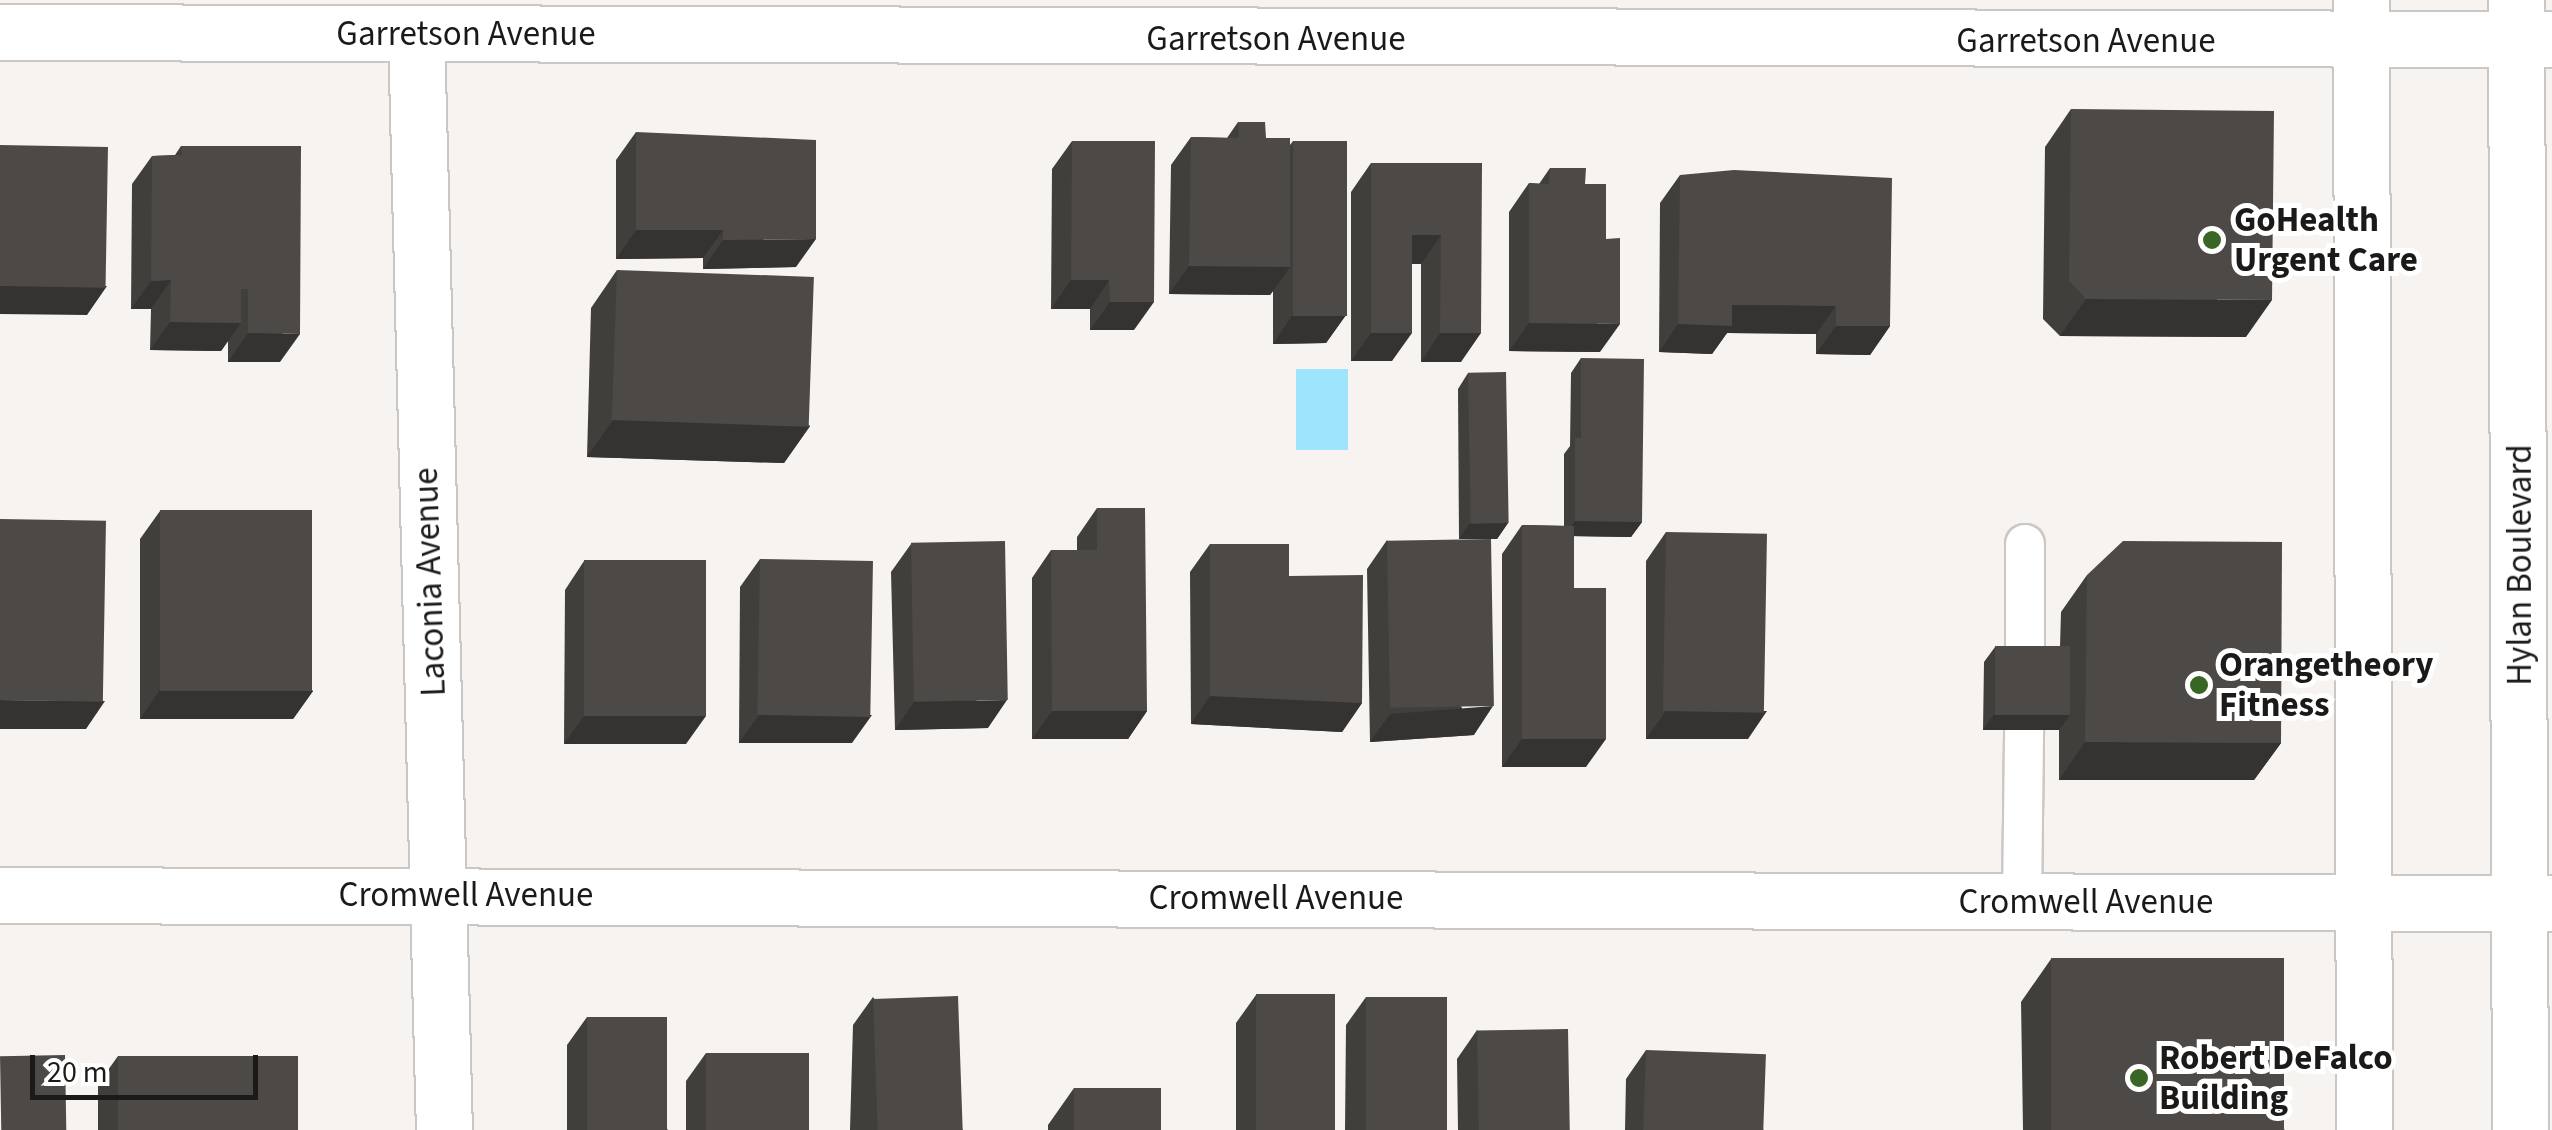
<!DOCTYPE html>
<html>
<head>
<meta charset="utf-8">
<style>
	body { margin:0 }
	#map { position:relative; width:2552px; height:1130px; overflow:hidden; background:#f7f3f0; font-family:"Source Sans 3",sans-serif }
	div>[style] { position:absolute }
	.water>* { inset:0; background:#9de4fc; transform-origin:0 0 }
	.roads { filter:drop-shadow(2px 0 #cbc7c4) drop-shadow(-2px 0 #cbc7c4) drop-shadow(0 2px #cbc7c4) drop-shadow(0 -2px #cbc7c4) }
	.service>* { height:38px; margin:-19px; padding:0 19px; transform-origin:19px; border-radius:19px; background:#fff }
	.minor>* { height:55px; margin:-27.5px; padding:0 27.5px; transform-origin:27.5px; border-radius:27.5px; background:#fff }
	.primary>* { height:55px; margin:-27.5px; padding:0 27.5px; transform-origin:27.5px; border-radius:27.5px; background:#fff }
	.wall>* { inset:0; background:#413f3c }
	.shaded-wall>* { inset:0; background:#353331 }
	.building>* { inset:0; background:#4c4946; transform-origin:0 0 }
	.dots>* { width:28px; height:28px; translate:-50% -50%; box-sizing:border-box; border:5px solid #fff; border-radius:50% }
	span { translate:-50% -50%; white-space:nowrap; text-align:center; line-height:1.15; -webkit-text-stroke:10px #fff; paint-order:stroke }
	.street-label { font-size:35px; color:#1b1a19 }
	.poi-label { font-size:35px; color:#1b1a19; font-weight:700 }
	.left { translate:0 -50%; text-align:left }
	.scale { position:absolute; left:30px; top:1055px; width:228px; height:45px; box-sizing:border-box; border:5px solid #1b1a19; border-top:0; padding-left:12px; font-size:30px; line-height:35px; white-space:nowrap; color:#1b1a19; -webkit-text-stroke:8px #fff; paint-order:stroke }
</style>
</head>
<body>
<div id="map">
	<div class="water">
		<i style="left:1296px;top:369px;width:52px;height:81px"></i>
	</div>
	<div class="roads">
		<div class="service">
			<i style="left:2025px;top:662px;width:118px;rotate:-90deg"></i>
			<i style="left:2022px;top:901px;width:171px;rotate:-89.3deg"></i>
		</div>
		<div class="minor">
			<i style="left:0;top:32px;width:2552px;rotate:0.16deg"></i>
			<i style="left:416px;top:34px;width:1096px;rotate:88.54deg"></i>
			<i style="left:0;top:895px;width:2552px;rotate:0.18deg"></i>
		</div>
		<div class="primary">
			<i style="left:2361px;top:0;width:1130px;rotate:89.85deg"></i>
			<i style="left:2516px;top:0;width:1130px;rotate:89.8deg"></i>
		</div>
	</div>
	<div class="wall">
		<i style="clip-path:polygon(2071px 109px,2246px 337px,2060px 336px,2043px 319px,2045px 147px)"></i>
		<i style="clip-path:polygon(1238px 122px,1266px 138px,1290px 145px,1293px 141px,1346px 315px,1326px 343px,1273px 344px,1273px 291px,1270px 295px,1169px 294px,1171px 165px,1191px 137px,1227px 138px)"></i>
		<i style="clip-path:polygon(636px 132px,796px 267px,703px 269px,703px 258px,616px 259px,616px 160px)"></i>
		<i style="clip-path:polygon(1072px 141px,1134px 330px,1090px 330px,1090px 309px,1051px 309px,1052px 169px)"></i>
		<i style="clip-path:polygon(181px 146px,301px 146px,280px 362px,228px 362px,228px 341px,221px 351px,150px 350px,151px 309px,131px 309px,132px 184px,152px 156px,175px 155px)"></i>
		<i style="clip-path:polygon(1371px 163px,1482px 163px,1461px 362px,1421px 362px,1421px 264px,1412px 264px,1392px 361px,1351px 361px,1351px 192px)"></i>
		<i style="clip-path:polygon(1550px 168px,1585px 184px,1600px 352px,1509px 351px,1509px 212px,1529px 183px,1539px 184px)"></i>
		<i style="clip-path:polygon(1680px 175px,1890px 326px,1870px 355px,1816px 354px,1816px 334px,1727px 333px,1712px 354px,1659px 352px,1660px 203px)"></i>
		<i style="clip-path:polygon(617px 270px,810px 426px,784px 463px,587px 457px,591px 308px)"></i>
		<i style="clip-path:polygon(1581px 358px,1642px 522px,1631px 537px,1574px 536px,1574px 588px,1586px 767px,1502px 767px,1502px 554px,1522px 525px,1564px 526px,1564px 454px,1570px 446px,1571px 373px)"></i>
		<i style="clip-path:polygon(1468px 373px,1508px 523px,1497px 539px,1459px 539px,1458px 389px)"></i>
		<i style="clip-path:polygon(1097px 508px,1147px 711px,1128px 739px,1032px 739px,1032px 578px,1051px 550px,1077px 550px,1077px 537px)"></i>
		<i style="clip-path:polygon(160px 511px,313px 691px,293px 719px,140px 719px,140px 539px)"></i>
		<i style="clip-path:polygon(1666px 532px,1748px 739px,1646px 739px,1646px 561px)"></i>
		<i style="clip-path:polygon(1387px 540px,1474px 735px,1370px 742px,1367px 569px)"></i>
		<i style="clip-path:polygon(911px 544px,988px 728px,895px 730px,891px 572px)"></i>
		<i style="clip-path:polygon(1210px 544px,1289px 576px,1362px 703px,1342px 732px,1191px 724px,1190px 572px)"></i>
		<i style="clip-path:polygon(760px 559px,852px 743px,739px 743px,740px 587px)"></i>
		<i style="clip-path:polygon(584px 561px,686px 744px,564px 744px,565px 590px)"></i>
		<i style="clip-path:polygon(2087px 575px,2281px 743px,2254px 780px,2059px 780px,2059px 730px,1983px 730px,1984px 662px,1995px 647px,2060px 646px,2061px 612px)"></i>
		<i style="clip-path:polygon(2051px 959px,2285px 1130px,2023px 1130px,2021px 1002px)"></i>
		<i style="clip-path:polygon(1256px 995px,1334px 1130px,1236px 1130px,1236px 1023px)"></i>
		<i style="clip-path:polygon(873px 997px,963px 1130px,850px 1130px,853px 1025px)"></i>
		<i style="clip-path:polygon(1366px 997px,1446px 1130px,1345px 1130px,1346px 1025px)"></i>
		<i style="clip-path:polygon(587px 1017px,668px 1130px,567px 1130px,567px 1045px)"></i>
		<i style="clip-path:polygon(1477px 1030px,1569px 1130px,1458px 1130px,1457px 1059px)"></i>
		<i style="clip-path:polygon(1646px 1050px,1764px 1130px,1625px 1130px,1626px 1079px)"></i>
		<i style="clip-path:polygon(706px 1053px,809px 1130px,686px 1130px,686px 1081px)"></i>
		<i style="clip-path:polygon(118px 1056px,298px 1130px,98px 1130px,98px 1084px)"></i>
		<i style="clip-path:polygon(1074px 1088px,1161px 1130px,1048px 1130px,1048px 1125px)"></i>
	</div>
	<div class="shaded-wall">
		<i style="clip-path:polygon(636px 230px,723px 230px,703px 258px,616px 259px)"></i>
		<i style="clip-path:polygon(1412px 235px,1441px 235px,1421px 264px,1392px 264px)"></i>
		<i style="clip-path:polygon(816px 239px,796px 267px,703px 269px,723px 240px)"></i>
		<i style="clip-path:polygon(1189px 266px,1290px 267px,1270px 295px,1169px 294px)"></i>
		<i style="clip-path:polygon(171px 280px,151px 309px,131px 309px,151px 281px)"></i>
		<i style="clip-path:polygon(1071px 280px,1109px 280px,1090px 309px,1051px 309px)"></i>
		<i style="clip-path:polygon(0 286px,107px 286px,87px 315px,0 314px)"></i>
		<i style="clip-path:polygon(2086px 299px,2272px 300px,2246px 337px,2060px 336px)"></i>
		<i style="clip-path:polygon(1110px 302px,1154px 302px,1134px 330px,1090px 330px)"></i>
		<i style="clip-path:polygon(1732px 305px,1836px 306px,1816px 334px,1727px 333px,1712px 354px,1659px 352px,1678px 324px)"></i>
		<i style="clip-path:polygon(1346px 315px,1326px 343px,1273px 344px,1292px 316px)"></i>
		<i style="clip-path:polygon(170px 322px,241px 323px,221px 351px,150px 350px)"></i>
		<i style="clip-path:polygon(1529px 323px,1620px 324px,1600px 352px,1509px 351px)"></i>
		<i style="clip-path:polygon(1836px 326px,1890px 326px,1870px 355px,1816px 354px)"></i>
		<i style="clip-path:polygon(248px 333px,300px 334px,280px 362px,228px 362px)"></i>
		<i style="clip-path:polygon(1371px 333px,1412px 333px,1392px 361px,1351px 361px)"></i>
		<i style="clip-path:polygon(1440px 333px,1481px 333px,1461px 362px,1421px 362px)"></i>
		<i style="clip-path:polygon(613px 420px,810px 426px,784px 463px,587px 457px)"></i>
		<i style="clip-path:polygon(1575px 521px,1642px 522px,1631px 537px,1564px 536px)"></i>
		<i style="clip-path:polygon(1470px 523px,1508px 523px,1497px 539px,1459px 539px)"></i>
		<i style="clip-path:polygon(160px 690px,313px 691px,293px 719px,140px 719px)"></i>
		<i style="clip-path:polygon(1210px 696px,1362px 703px,1342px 732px,1191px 724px)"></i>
		<i style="clip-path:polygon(0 700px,105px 701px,86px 729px,0 729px)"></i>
		<i style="clip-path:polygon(1007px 700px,988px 728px,895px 730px,914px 702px)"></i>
		<i style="clip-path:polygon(1493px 706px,1474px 735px,1370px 742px,1390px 714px)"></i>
		<i style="clip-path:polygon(1052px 711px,1147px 711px,1128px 739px,1032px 739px)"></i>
		<i style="clip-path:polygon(1666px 711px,1767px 711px,1748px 739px,1646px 739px)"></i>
		<i style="clip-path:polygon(1994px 714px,2070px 715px,2059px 730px,1983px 730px)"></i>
		<i style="clip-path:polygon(759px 715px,872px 715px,852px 743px,739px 743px)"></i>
		<i style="clip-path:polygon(584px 716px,706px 716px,686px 744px,564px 744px)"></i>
		<i style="clip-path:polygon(1522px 739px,1606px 739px,1586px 767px,1502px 767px)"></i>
		<i style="clip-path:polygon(2085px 742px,2281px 743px,2254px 780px,2059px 780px)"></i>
	</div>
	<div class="building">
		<i style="clip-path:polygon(2071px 109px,2274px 111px,2272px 300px,2086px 299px,2069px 281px)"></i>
		<i style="clip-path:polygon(1238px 122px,1265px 122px,1266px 138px,1290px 138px,1290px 267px,1189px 266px,1191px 137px,1239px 138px)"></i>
		<i style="clip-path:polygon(636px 132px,816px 140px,816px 239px,723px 240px,723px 230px,636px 230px)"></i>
		<i style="clip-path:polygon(1072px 141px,1155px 141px,1154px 302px,1110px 302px,1109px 280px,1071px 280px)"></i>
		<i style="left:1293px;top:141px;width:54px;height:175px"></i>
		<i style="left:0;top:145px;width:108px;height:141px;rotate:1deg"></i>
		<i style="clip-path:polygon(181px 146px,301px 146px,300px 334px,248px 333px,248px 289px,241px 289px,241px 323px,170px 322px,171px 280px,151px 281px,152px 156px,182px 155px)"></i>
		<i style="clip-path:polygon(1371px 163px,1482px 163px,1481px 333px,1440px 333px,1441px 235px,1412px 235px,1412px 333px,1371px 333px)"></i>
		<i style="clip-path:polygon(1550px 168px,1586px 168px,1585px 184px,1606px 184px,1606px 239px,1620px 238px,1620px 324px,1529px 323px,1529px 183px,1549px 184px)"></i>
		<i style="clip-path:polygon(1734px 170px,1892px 178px,1890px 326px,1836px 326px,1836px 306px,1783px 305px,1732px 305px,1732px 326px,1678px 324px,1680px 175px)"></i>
		<i style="left:617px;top:270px;width:197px;height:150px;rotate:2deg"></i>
		<i style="clip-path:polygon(1581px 358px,1644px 359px,1642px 522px,1575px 521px,1575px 438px,1581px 438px)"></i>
		<i style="left:1506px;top:372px;width:151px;height:38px;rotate:89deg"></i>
		<i style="clip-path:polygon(1097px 508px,1145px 508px,1147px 711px,1052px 711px,1051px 550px,1097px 550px)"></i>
		<i style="left:312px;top:510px;width:181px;height:152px;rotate:90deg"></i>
		<i style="left:0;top:519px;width:106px;height:181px;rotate:1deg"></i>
		<i style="clip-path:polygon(1522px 525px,1574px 526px,1574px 588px,1606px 588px,1606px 739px,1522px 739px)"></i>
		<i style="left:1666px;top:532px;width:101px;height:179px;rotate:1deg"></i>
		<i style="left:1491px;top:539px;width:167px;height:104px;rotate:89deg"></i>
		<i style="left:1005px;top:541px;width:159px;height:94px;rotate:89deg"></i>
		<i style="clip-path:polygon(2123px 541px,2282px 542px,2281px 743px,2085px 742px,2087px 575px)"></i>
		<i style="clip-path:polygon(1210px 544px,1289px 544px,1289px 576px,1363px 575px,1362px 703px,1210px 696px)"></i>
		<i style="left:760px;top:559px;width:113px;height:156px;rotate:1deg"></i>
		<i style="left:706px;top:560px;width:156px;height:122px;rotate:90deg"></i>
		<i style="left:2070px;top:646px;width:69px;height:75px;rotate:90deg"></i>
		<i style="left:2284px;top:958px;width:172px;height:233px;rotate:90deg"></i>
		<i style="left:1335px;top:994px;width:136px;height:79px;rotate:90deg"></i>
		<i style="left:958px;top:996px;width:134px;height:85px;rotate:88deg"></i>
		<i style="left:1366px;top:997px;width:81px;height:133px"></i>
		<i style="left:587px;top:1017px;width:80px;height:113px"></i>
		<i style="left:1568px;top:1029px;width:101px;height:91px;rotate:89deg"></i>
		<i style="left:1646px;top:1050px;width:120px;height:80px;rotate:2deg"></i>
		<i style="left:706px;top:1053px;width:103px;height:77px"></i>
		<i style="left:65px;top:1055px;width:75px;height:65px;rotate:89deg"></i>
		<i style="left:118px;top:1056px;width:180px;height:74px"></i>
		<i style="left:1074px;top:1088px;width:87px;height:42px"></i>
	</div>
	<div class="dots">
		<i style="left:2212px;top:240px;background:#3a6625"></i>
		<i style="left:2199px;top:685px;background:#3a6625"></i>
		<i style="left:2139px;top:1078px;background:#3a6625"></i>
	</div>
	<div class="street-label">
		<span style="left:466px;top:34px">Garretson Avenue</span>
		<span style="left:1276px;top:39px">Garretson Avenue</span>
		<span style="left:2086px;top:41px">Garretson Avenue</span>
		<span style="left:2520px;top:565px;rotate:-90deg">Hylan Boulevard</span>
		<span style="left:430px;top:582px;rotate:-92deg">Laconia Avenue</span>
		<span style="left:466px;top:895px">Cromwell Avenue</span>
		<span style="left:1276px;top:898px">Cromwell Avenue</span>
		<span style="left:2086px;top:902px">Cromwell Avenue</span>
	</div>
	<div class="poi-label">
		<span class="left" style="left:2234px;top:240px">GoHealth<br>Urgent Care</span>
		<span class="left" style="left:2219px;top:685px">Orangetheory<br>Fitness</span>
		<span class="left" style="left:2159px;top:1078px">Robert DeFalco<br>Building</span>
	</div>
	<div class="scale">20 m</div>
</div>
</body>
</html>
